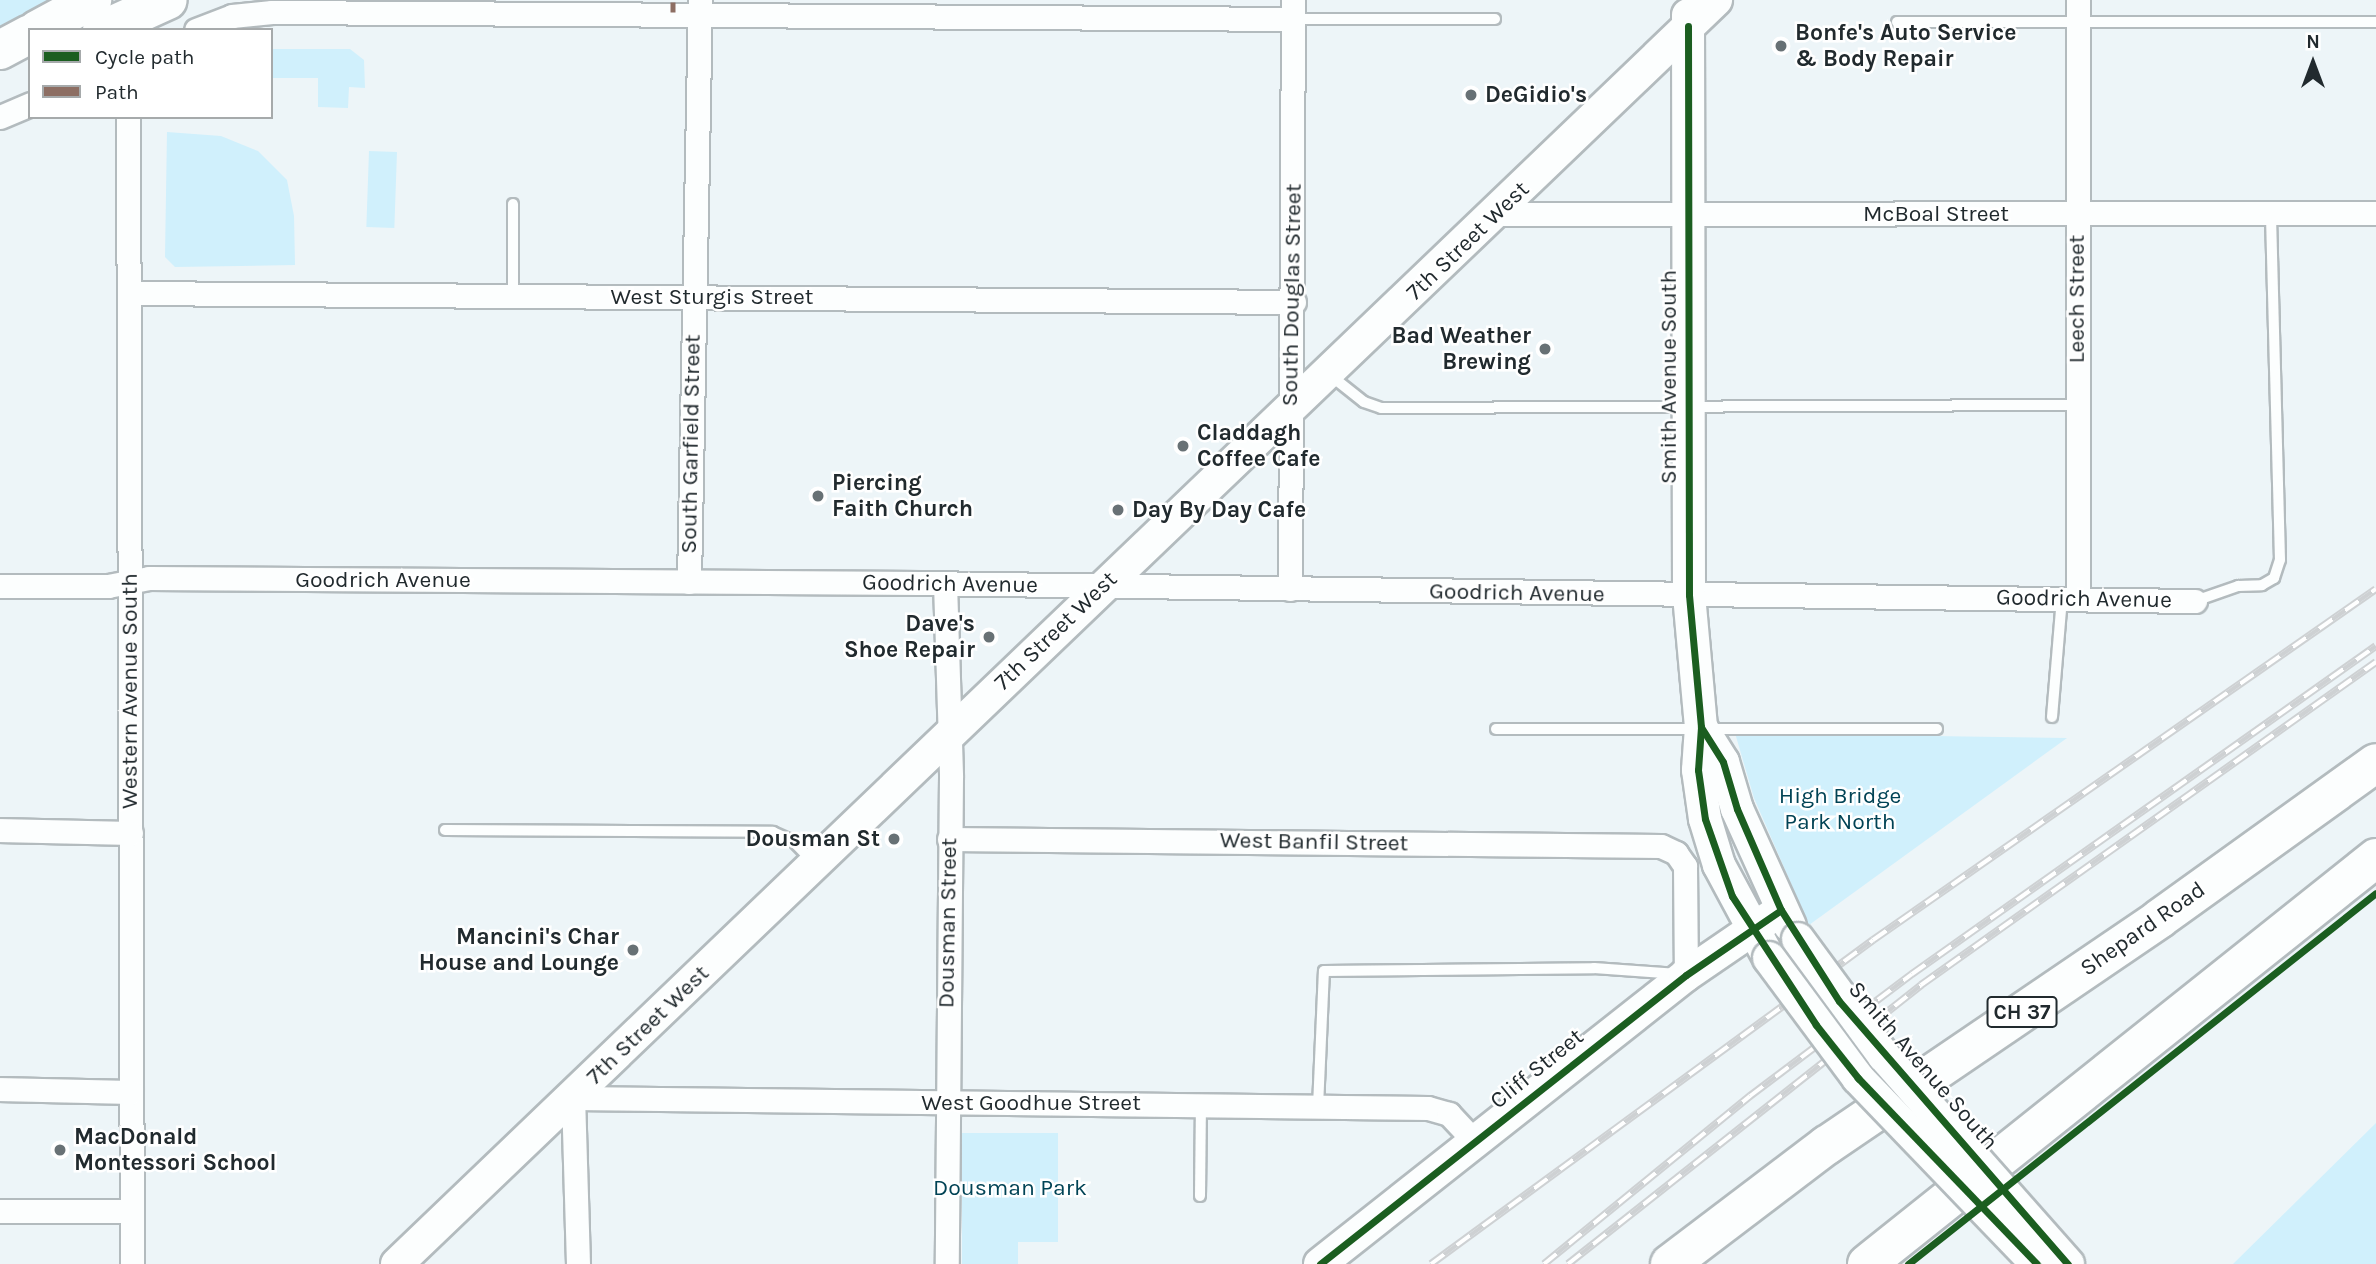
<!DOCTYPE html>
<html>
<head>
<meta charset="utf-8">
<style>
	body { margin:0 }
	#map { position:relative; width:2376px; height:1264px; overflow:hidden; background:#edf5f8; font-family:Karla,sans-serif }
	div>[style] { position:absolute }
	.green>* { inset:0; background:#d0f0fc; transform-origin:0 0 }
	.roads { filter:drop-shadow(2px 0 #b3bbbe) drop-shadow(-2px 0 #b3bbbe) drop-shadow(0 2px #b3bbbe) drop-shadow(0 -2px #b3bbbe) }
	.lane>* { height:10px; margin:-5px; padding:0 5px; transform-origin:5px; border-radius:5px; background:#fcfefe }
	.street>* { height:23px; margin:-11.5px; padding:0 11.5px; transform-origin:11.5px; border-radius:11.5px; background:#fcfefe }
	.secondary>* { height:32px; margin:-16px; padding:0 16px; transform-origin:16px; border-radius:16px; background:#fcfefe }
	.highway>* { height:38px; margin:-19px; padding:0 19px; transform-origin:19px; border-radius:19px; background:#fcfefe }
	.rail>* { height:8px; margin-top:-4px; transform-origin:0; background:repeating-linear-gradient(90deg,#fff 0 16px,#ced1d3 0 32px); box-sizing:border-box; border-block:2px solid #ced1d3 }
	.bridges { filter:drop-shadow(2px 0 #b3bbbe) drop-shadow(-2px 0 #b3bbbe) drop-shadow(0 2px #b3bbbe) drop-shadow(0 -2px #b3bbbe) }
	.secondary-bridge>* { height:32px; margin:-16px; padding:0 16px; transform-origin:16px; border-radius:16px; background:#fcfefe }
	.quiet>* { height:5px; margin-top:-2.5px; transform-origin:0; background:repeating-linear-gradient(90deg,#8d6e63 0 10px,transparent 0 15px) }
	.cycleway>* { height:7px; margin:-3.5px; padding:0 3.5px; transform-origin:3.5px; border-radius:3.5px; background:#1b5e20 }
	.dots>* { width:19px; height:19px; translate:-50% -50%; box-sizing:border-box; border:4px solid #fff; border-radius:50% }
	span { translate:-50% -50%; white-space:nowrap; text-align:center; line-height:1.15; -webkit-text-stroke:5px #fff; paint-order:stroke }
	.shield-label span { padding:2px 5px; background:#fff; border:2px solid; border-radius:5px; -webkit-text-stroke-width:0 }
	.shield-label { font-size:21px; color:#212a2e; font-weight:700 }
	.poi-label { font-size:23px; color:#212a2e; font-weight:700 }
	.left { translate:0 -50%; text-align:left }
	.right { translate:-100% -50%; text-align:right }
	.street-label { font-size:23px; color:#212a2e }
	.park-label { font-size:23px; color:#014355 }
	.legend { position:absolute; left:28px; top:28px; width:245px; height:91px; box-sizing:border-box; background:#fff; border:2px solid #a6aaab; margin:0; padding:9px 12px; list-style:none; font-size:21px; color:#212a2e }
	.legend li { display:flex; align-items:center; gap:14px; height:35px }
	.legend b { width:35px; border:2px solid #a6aaab }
	.north { position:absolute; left:2278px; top:28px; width:70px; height:70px; -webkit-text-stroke:5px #fff; paint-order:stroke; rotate:0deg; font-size:19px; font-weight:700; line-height:28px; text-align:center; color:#212a2e }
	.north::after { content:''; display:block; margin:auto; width:24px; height:32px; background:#212a2e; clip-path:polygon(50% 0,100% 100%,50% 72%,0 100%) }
</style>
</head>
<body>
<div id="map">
	<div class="green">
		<i style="clip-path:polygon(0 0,55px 0,0 29px)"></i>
		<i style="clip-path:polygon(271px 49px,350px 49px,364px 60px,365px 88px,349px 87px,348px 108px,318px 107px,318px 78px,271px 78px)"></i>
		<i style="clip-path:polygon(167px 132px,221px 136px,258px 151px,287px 180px,294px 216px,295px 265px,175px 267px,165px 257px)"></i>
		<i style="left:369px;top:151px;width:28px;height:76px;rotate:2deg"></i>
		<i style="clip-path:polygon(1735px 733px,2067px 738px,1809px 925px,1754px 798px)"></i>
		<i style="clip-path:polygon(2376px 1123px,2376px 1264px,2232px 1264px,2233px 1264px)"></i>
		<i style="clip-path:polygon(962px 1133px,1058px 1133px,1058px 1242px,1018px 1242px,1018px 1264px,962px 1264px)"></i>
	</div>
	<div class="roads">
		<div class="lane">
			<i style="left:1293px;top:19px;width:202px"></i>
			<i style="left:1897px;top:22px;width:479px"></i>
			<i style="left:513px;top:296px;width:92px;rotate:-90deg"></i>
			<i style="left:1330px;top:375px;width:43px;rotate:38.5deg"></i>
			<i style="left:1364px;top:402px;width:18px;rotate:19deg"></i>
			<i style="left:1381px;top:408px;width:696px;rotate:-0.25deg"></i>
			<i style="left:2195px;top:601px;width:46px;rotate:-19.2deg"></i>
			<i style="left:2238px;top:586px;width:24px;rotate:-2deg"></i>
			<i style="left:2262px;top:585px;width:14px;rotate:-30deg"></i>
			<i style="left:2274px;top:578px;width:19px;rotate:-72deg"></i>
			<i style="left:2280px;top:560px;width:345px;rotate:-91.5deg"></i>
			<i style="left:2052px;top:717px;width:119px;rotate:-85.2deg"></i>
			<i style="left:1496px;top:729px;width:441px"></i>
			<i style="left:445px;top:830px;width:328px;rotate:0.3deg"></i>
			<i style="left:773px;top:832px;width:22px;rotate:24deg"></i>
			<i style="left:793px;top:841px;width:28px;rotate:46deg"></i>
			<i style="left:1318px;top:1107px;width:136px;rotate:-87.5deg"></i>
			<i style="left:1324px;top:971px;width:270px;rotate:-0.6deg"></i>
			<i style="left:1594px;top:968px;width:84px;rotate:4.1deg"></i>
			<i style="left:1200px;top:1196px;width:91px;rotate:-89.4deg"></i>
		</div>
		<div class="street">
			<i style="left:2078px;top:0;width:598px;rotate:90deg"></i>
			<i style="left:196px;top:30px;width:39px;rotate:-21deg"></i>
			<i style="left:232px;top:16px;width:40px;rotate:-5.7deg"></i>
			<i style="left:272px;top:12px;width:1021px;rotate:0.39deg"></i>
			<i style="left:0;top:117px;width:33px;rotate:-23deg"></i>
			<i style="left:128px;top:117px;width:1147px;rotate:89.8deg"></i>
			<i style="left:1497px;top:214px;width:879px;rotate:-0.07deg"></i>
			<i style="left:129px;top:293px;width:1165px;rotate:0.44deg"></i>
			<i style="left:689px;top:582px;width:582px;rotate:-88.92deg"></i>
			<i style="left:945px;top:583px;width:194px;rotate:88.2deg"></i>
			<i style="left:951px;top:777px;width:487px;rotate:90.5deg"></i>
			<i style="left:0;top:586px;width:108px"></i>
			<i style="left:108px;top:586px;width:42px;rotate:-11deg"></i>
			<i style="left:149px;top:578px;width:771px;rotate:0.37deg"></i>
			<i style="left:920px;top:583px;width:1275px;rotate:0.81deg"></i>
			<i style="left:1290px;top:589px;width:589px;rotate:-89.71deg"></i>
			<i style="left:0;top:830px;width:131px;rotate:1.3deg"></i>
			<i style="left:949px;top:839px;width:712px;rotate:0.56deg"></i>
			<i style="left:1661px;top:846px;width:17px;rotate:25deg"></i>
			<i style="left:1676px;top:853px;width:16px;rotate:55deg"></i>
			<i style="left:1685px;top:866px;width:109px;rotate:89.5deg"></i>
			<i style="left:0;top:1089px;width:131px;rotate:1.3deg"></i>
			<i style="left:0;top:1211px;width:132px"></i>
			<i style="left:578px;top:1264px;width:166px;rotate:-91.7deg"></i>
			<i style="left:573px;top:1098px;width:855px;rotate:0.67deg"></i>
			<i style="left:1428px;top:1108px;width:22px;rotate:16deg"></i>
			<i style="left:1449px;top:1114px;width:40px;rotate:47deg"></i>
		</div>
		<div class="secondary">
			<i style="left:1688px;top:15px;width:580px;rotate:89.9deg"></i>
			<i style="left:1689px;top:595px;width:133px;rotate:84.8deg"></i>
			<i style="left:1701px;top:727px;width:43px;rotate:94deg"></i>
			<i style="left:1698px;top:770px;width:49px;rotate:81.9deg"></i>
			<i style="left:1705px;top:819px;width:48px;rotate:73.1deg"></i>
			<i style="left:1719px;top:865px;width:106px;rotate:61.7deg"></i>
			<i style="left:1701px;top:727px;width:41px;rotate:57.8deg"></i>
			<i style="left:1723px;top:762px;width:49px;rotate:73.4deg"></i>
			<i style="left:1737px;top:809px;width:128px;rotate:65.6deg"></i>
			<i style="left:397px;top:1264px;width:1827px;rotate:-43.78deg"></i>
			<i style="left:1320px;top:1264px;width:466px;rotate:-38.3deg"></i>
			<i style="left:1686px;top:975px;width:115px;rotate:-34.4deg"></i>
		</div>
		<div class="highway">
			<i style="left:37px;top:30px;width:63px;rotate:-28.6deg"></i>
			<i style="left:102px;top:30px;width:72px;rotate:-24.4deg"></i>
			<i style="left:0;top:50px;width:34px;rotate:-28deg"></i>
			<i style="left:1670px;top:1264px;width:197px;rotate:-37.2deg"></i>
			<i style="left:1827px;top:1145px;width:402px;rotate:-34.2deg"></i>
			<i style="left:2159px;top:919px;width:267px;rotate:-35.7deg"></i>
			<i style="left:1867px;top:1264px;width:651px;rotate:-38.58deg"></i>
		</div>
	</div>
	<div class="rail">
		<i style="left:1431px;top:1264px;width:548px;rotate:-36.24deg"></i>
		<i style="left:1873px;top:940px;width:613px;rotate:-34.91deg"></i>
		<i style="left:1544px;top:1264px;width:266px;rotate:-39.2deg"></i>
		<i style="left:1750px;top:1096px;width:203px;rotate:-37deg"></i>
		<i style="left:1912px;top:974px;width:568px;rotate:-35.26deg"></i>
		<i style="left:1568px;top:1264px;width:450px;rotate:-38.3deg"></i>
		<i style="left:1921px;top:985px;width:558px;rotate:-35.37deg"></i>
	</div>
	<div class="bridges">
		<div class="secondary-bridge">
			<i style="left:1798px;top:939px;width:145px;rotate:53.7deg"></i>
			<i style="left:1884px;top:1056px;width:278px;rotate:48.5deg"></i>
			<i style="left:1769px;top:958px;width:149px;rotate:53.4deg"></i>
			<i style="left:1858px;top:1078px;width:258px;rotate:46.1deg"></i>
		</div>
	</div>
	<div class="quiet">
		<i style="left:673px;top:12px;width:12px;rotate:-90deg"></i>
	</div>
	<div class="cycleway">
		<i style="left:1688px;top:26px;width:569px;rotate:89.9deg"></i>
		<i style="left:1689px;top:595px;width:133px;rotate:84.8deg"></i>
		<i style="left:1701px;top:727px;width:43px;rotate:94deg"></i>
		<i style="left:1698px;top:770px;width:49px;rotate:81.9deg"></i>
		<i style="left:1705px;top:819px;width:82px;rotate:70.7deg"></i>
		<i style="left:1732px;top:896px;width:154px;rotate:56.9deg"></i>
		<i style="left:1816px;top:1025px;width:68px;rotate:51.6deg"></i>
		<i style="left:1858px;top:1078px;width:258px;rotate:46.1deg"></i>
		<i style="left:1701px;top:727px;width:41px;rotate:57.8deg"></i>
		<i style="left:1723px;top:762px;width:49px;rotate:73.4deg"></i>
		<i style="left:1737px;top:809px;width:110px;rotate:66.5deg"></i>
		<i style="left:1781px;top:910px;width:108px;rotate:57.5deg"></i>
		<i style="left:1839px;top:1001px;width:349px;rotate:49deg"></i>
		<i style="left:1320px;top:1264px;width:466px;rotate:-38.3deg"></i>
		<i style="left:1686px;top:975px;width:115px;rotate:-34.4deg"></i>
		<i style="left:1908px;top:1264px;width:597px;rotate:-38.41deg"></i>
	</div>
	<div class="dots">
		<i style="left:1781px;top:46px;background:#687175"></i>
		<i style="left:1471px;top:95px;background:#687175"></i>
		<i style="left:1545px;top:349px;background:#687175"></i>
		<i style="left:1183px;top:446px;background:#687175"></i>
		<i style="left:818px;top:496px;background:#687175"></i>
		<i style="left:1118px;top:510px;background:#687175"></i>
		<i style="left:989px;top:637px;background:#687175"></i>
		<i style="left:894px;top:839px;background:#687175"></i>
		<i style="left:633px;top:950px;background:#687175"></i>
		<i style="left:60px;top:1150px;background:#687175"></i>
	</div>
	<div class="shield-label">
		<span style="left:2022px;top:1012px">CH 37</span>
	</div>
	<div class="poi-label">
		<span class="left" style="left:1795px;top:46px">Bonfe's Auto Service<br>&amp; Body Repair</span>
		<span class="left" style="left:1485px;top:95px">DeGidio's</span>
		<span class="right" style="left:1531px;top:349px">Bad Weather<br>Brewing</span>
		<span class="left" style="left:1197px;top:446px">Claddagh<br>Coffee Cafe</span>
		<span class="left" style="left:832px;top:496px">Piercing<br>Faith Church</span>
		<span class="left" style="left:1132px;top:510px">Day By Day Cafe</span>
		<span class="right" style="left:975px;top:637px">Dave's<br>Shoe Repair</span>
		<span class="right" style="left:880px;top:839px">Dousman St</span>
		<span class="right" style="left:619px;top:950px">Mancini's Char<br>House and Lounge</span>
		<span class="left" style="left:74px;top:1150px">MacDonald<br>Montessori School</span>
	</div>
	<div class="street-label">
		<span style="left:1936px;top:214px">McBoal Street</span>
		<span style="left:1468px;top:241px;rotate:-44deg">7th Street West</span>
		<span style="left:1292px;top:295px;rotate:-89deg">South Douglas Street</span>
		<span style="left:712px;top:297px">West Sturgis Street</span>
		<span style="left:2077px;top:299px;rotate:-90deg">Leech Street</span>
		<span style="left:1669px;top:377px;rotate:-90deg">Smith Avenue South</span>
		<span style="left:691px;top:444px;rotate:-89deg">South Garfield Street</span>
		<span style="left:383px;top:580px">Goodrich Avenue</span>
		<span style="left:950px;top:584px;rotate:1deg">Goodrich Avenue</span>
		<span style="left:1517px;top:593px;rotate:1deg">Goodrich Avenue</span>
		<span style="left:2084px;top:599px;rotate:1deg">Goodrich Avenue</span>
		<span style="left:1056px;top:631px;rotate:-44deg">7th Street West</span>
		<span style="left:130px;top:691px;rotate:-90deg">Western Avenue South</span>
		<span style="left:1314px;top:842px;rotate:1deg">West Banfil Street</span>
		<span style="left:948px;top:923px;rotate:-89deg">Dousman Street</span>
		<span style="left:2143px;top:929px;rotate:-35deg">Shepard Road</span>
		<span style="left:648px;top:1025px;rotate:-44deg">7th Street West</span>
		<span style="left:1923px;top:1066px;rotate:49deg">Smith Avenue South</span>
		<span style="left:1537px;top:1069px;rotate:-39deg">Cliff Street</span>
		<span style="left:1031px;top:1103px">West Goodhue Street</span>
	</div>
	<div class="park-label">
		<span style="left:1840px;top:809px">High Bridge<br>Park North</span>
		<span style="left:1010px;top:1188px">Dousman Park</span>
	</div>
	<ul class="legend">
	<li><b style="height:9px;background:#1b5e20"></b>Cycle path</li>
	<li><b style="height:9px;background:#8d6e63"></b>Path</li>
	</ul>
	<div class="north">N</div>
</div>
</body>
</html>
